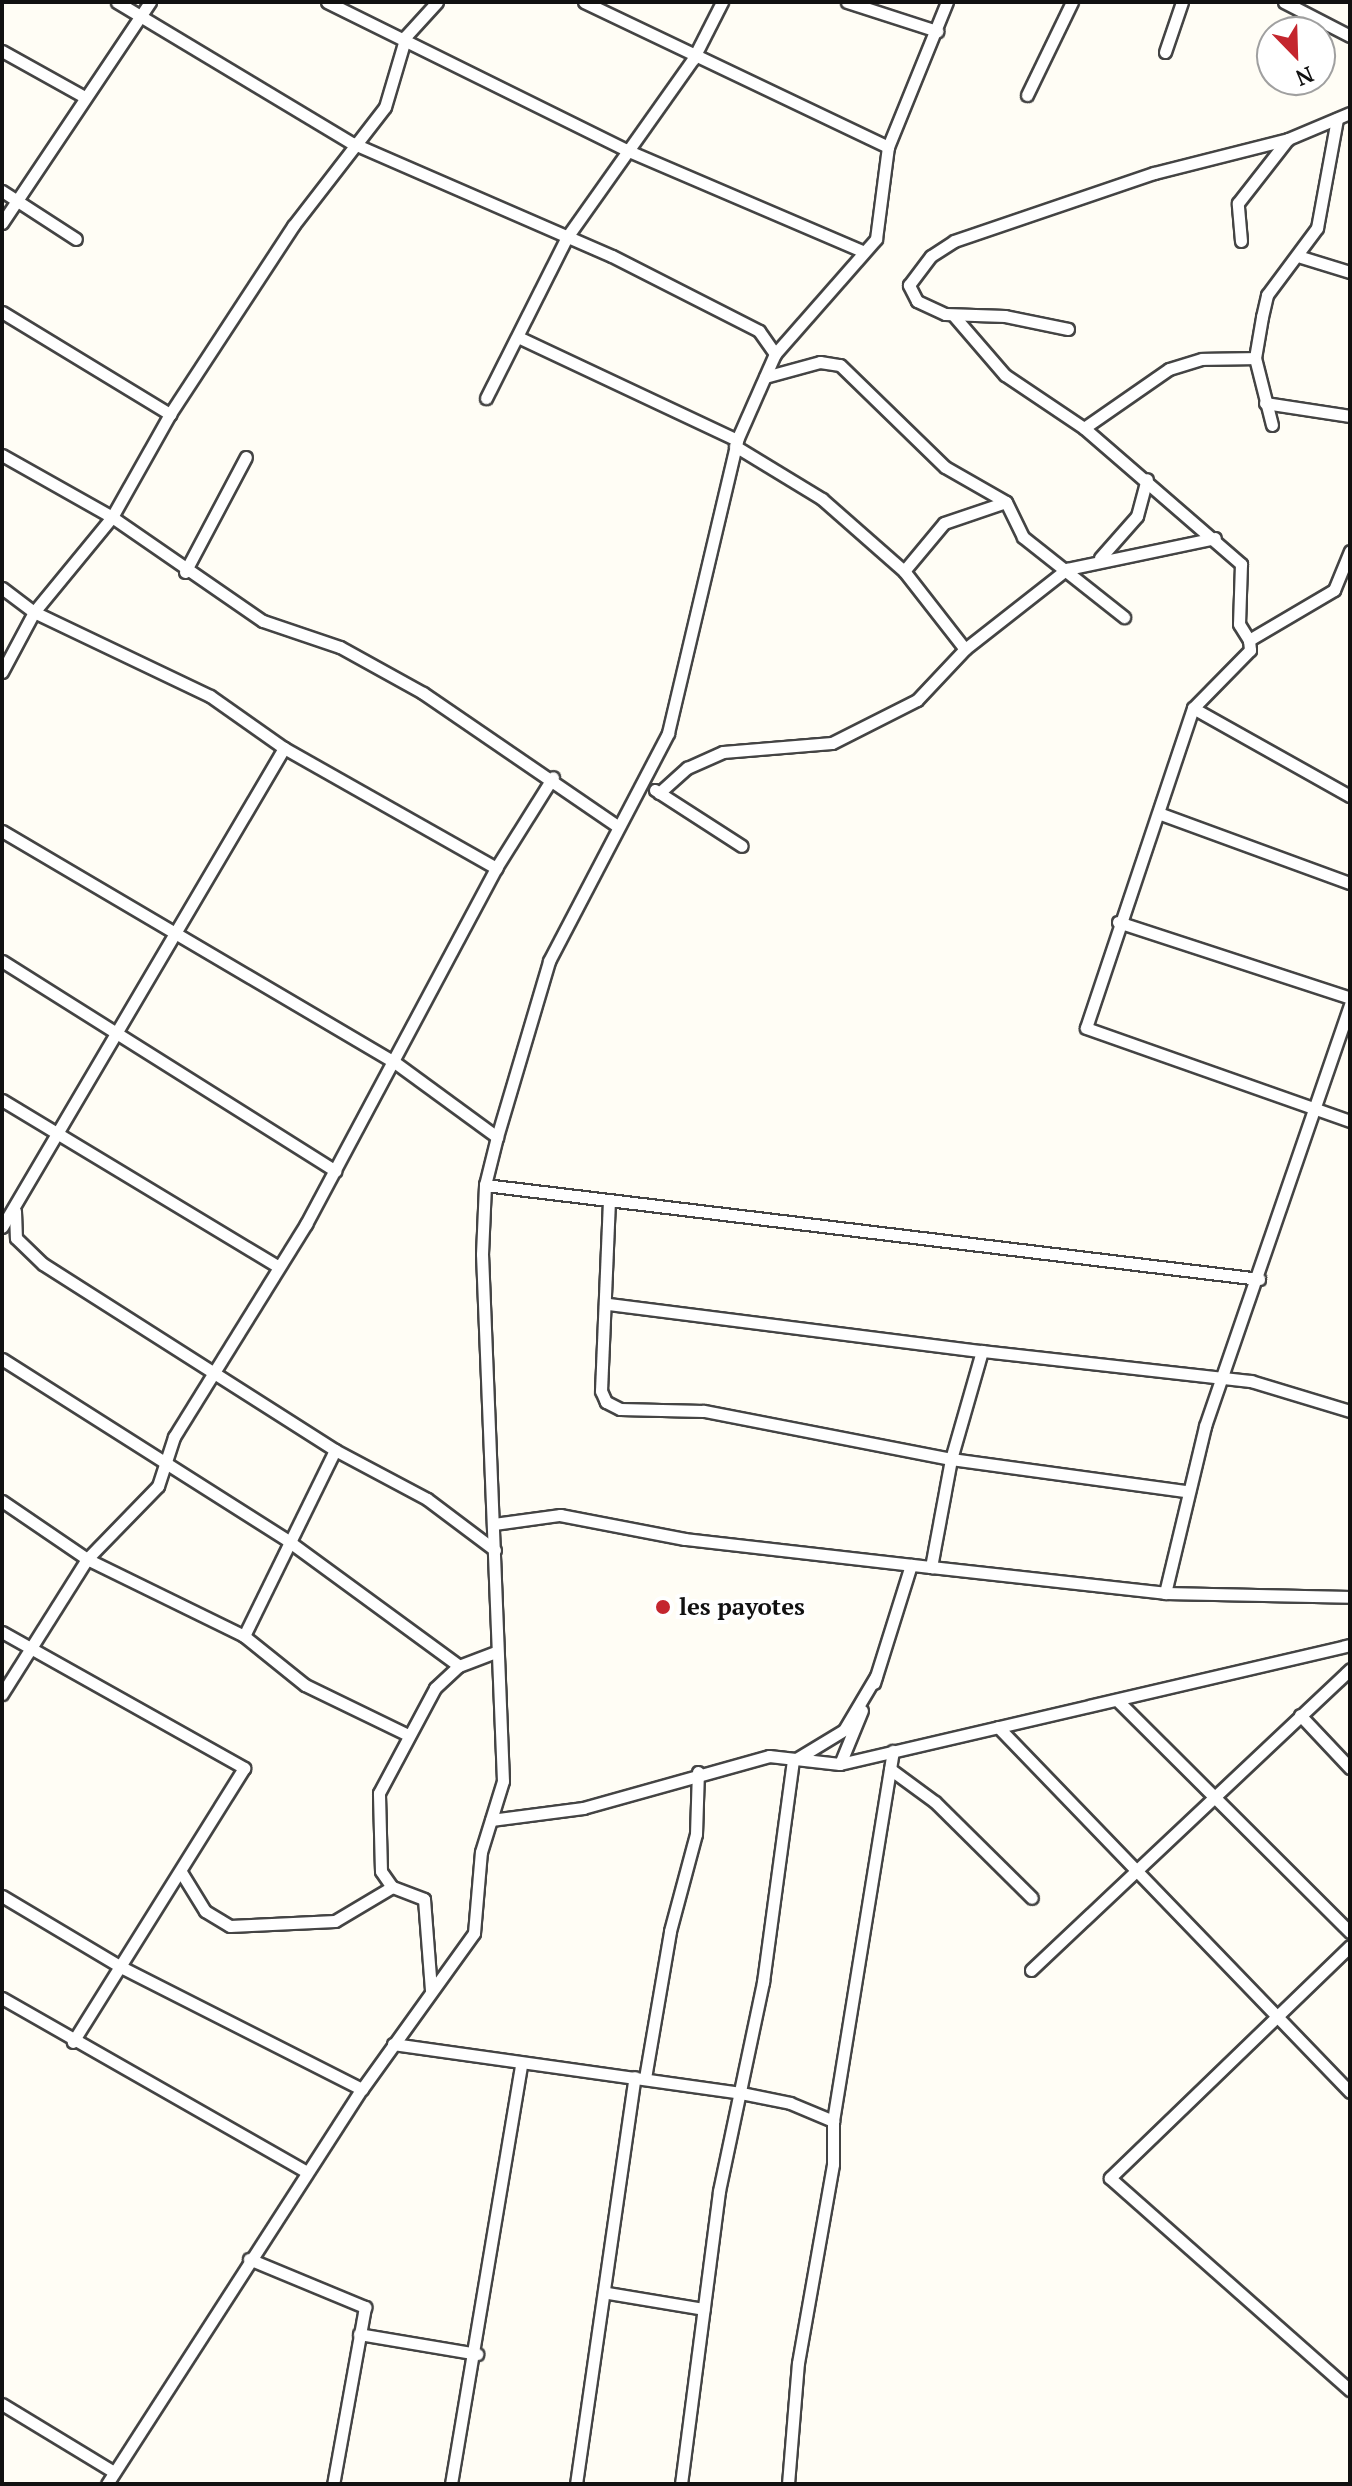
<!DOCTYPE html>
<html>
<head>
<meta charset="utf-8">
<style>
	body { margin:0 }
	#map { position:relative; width:1352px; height:2486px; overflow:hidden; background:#fffdf5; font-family:"PT Serif",serif }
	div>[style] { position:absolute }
	.roads { filter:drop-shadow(2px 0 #444) drop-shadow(-2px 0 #444) drop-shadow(0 2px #444) drop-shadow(0 -2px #444) }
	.minor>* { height:11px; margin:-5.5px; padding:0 5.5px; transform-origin:5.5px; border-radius:5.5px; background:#fff }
	.dots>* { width:22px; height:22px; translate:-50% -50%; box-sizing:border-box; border:4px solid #fff; border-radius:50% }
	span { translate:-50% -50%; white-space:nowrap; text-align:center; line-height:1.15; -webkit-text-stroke:8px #fff; paint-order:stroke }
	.poi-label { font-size:24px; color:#111; font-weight:700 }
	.left { translate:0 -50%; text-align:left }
	.frame { position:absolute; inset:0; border:4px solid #111; pointer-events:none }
	.north { position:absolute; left:1256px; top:16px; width:80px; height:80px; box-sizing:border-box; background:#fff; border:2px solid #a0a0a0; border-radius:50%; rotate:157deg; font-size:22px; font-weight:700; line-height:32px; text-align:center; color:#111 }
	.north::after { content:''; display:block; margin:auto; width:28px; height:36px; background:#c4262e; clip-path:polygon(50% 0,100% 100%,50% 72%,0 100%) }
</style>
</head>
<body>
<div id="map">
	<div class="roads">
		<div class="minor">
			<i style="left:117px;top:2px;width:274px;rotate:31deg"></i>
			<i style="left:352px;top:143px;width:283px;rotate:23.5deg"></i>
			<i style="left:612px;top:256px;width:165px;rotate:27deg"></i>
			<i style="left:759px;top:331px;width:28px;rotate:55deg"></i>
			<i style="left:327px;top:2px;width:331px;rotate:26.3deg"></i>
			<i style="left:624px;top:149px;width:261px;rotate:23.2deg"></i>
			<i style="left:584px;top:2px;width:337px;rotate:25.5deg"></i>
			<i style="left:847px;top:2px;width:95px;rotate:17.9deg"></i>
			<i style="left:1284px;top:2px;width:74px;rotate:27.3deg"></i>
			<i style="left:2px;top:51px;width:93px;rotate:29.1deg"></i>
			<i style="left:1165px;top:52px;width:53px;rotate:-71.2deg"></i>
			<i style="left:1027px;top:95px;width:103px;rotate:-64.2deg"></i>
			<i style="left:2px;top:191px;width:88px;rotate:33deg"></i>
			<i style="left:2px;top:223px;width:266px;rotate:-56.2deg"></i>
			<i style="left:1241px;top:241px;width:38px;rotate:-95deg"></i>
			<i style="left:1238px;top:203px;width:81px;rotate:-52deg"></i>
			<i style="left:1288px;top:139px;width:67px;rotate:-22.8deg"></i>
			<i style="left:1301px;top:257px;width:51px;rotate:17deg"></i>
			<i style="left:2px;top:312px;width:197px;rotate:31.3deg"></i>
			<i style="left:954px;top:316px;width:78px;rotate:49.2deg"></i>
			<i style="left:1005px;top:375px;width:95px;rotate:33.9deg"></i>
			<i style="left:1084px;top:428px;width:208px;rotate:40.9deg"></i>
			<i style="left:1241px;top:564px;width:60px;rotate:91.9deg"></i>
			<i style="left:1239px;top:624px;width:19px;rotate:58deg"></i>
			<i style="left:1068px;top:329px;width:64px;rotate:-168.3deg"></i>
			<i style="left:1005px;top:316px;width:60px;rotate:-178.1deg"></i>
			<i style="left:945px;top:314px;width:31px;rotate:-155deg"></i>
			<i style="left:917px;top:301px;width:18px;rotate:-117deg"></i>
			<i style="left:909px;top:285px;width:36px;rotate:-53deg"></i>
			<i style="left:931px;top:256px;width:27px;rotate:-33deg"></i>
			<i style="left:954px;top:241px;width:211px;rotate:-18.8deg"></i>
			<i style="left:1154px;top:173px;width:138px;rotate:-14.2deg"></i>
			<i style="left:518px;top:337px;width:242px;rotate:25.2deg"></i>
			<i style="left:765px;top:377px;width:57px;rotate:-15.3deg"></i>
			<i style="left:820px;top:362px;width:20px;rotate:9deg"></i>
			<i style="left:840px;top:365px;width:146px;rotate:44.2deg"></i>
			<i style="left:945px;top:467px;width:70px;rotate:29.8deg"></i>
			<i style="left:1006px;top:502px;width:39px;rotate:64deg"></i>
			<i style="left:1023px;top:537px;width:129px;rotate:38.4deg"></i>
			<i style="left:486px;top:398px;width:180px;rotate:-63.3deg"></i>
			<i style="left:567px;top:237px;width:218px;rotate:-54.7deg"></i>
			<i style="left:693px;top:59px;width:64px;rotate:-63deg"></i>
			<i style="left:1265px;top:403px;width:86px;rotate:8.7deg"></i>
			<i style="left:1272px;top:425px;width:69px;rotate:-104.2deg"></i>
			<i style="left:1255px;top:358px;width:42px;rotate:-80.3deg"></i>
			<i style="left:1262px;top:317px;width:23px;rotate:-77deg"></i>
			<i style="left:1267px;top:295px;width:84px;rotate:-53.3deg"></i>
			<i style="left:1317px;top:228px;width:111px;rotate:-79.6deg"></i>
			<i style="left:1084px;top:428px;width:103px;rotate:-34.8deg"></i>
			<i style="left:1169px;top:369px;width:34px;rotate:-17deg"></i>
			<i style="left:1202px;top:359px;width:53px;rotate:-1.1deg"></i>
			<i style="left:735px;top:446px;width:102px;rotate:31.3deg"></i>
			<i style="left:822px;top:499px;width:109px;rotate:41.3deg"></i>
			<i style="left:904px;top:571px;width:99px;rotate:52deg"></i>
			<i style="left:965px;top:649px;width:130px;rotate:-38.1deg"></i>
			<i style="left:1067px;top:569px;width:151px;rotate:-11.8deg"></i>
			<i style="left:2px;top:455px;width:126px;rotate:29.4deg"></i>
			<i style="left:112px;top:517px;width:183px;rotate:34.6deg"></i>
			<i style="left:263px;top:621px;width:81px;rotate:18.7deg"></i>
			<i style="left:340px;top:647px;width:95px;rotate:29deg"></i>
			<i style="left:423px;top:693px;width:235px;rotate:34.4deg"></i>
			<i style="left:1350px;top:551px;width:42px;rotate:112.3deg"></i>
			<i style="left:1334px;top:590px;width:99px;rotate:149.5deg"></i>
			<i style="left:1249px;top:640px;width:10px;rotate:84deg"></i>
			<i style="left:1250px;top:650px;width:81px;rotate:134.5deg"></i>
			<i style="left:1193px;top:708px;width:180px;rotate:29.3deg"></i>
			<i style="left:1100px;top:558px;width:56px;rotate:-48.6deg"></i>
			<i style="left:1137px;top:516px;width:38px;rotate:-75deg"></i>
			<i style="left:904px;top:571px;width:62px;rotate:-50.2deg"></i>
			<i style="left:944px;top:523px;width:65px;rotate:-18.7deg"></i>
			<i style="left:185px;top:572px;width:130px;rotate:-62.1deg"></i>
			<i style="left:2px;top:588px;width:40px;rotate:37deg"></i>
			<i style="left:34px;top:612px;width:195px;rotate:25.5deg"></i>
			<i style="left:210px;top:696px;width:90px;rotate:35.1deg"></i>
			<i style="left:284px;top:748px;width:244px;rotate:29.5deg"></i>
			<i style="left:2px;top:672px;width:68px;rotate:-61.9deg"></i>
			<i style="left:34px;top:612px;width:123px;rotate:-50.6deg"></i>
			<i style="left:112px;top:517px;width:118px;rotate:-60.6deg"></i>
			<i style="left:170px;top:414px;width:225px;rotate:-56.8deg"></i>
			<i style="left:293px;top:226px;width:150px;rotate:-52.3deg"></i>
			<i style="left:385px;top:107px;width:74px;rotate:-73.5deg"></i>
			<i style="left:406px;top:36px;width:46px;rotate:-47.6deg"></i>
			<i style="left:1193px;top:708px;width:337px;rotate:108.5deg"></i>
			<i style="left:1086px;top:1028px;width:280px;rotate:19.4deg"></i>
			<i style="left:655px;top:790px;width:103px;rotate:32.8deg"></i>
			<i style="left:659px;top:793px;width:38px;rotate:-42deg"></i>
			<i style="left:687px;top:768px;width:39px;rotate:-24deg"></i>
			<i style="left:723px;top:752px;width:109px;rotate:-4.7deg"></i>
			<i style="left:832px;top:743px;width:95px;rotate:-26.8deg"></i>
			<i style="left:917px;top:700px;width:70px;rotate:-46.7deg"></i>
			<i style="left:1161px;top:814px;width:201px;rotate:20.1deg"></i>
			<i style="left:2px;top:831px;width:454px;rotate:30.5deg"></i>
			<i style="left:393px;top:1061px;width:129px;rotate:36.2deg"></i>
			<i style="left:1118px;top:922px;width:244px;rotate:18.1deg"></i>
			<i style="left:2px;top:961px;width:394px;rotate:32.2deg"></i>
			<i style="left:2px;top:1100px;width:319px;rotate:31.1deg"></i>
			<i style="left:485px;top:1185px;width:780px;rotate:6.92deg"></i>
			<i style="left:15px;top:1211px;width:27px;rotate:88deg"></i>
			<i style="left:16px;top:1238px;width:37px;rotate:44deg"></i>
			<i style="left:43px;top:1264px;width:346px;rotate:32.5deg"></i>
			<i style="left:335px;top:1450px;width:104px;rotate:28deg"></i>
			<i style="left:427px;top:1499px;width:85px;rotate:36.9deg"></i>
			<i style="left:2px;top:1227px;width:556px;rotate:-59.51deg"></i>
			<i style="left:608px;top:1304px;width:377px;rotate:7.2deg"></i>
			<i style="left:982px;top:1351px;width:112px;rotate:106deg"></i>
			<i style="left:951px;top:1459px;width:236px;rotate:7.8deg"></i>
			<i style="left:982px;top:1351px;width:271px;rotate:6.4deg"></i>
			<i style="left:1251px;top:1381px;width:103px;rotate:16.9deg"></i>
			<i style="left:2px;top:1359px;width:338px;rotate:32.4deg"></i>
			<i style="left:287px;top:1540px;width:213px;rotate:36.2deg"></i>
			<i style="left:2px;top:1501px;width:103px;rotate:34.3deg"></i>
			<i style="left:87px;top:1559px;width:175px;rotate:26.1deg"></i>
			<i style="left:244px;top:1636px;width:78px;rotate:38.8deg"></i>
			<i style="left:305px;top:1685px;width:112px;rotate:25.9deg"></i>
			<i style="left:494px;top:1524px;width:67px;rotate:-7.8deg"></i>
			<i style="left:560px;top:1515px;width:127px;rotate:10.9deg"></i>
			<i style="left:685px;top:1539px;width:248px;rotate:6.5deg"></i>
			<i style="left:931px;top:1567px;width:110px;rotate:-79.5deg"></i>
			<i style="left:951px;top:1459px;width:253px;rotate:-169deg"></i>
			<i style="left:703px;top:1411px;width:83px;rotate:-178.6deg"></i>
			<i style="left:620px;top:1409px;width:16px;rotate:-153deg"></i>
			<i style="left:606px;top:1402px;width:12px;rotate:-114deg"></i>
			<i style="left:601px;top:1391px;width:191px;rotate:-87.6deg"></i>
			<i style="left:931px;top:1567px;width:235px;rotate:6.3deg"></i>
			<i style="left:1165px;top:1593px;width:185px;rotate:1.2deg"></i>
			<i style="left:1165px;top:1593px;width:172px;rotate:-76.5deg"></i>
			<i style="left:1205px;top:1426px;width:446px;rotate:-71deg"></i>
			<i style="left:2px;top:1632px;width:278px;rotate:29.3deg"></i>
			<i style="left:244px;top:1768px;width:323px;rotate:122deg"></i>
			<i style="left:244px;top:1636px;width:207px;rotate:-63.9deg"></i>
			<i style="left:874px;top:1683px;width:124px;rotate:-72.6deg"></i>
			<i style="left:2px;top:1694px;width:160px;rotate:-57.8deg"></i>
			<i style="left:87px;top:1559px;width:102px;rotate:-45.8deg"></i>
			<i style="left:158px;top:1486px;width:52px;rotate:-71.9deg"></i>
			<i style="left:174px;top:1437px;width:251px;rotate:-58.2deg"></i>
			<i style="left:306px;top:1224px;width:404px;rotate:-61.9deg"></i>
			<i style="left:496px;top:868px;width:107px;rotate:-57.9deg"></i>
			<i style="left:1119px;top:1702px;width:326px;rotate:44.9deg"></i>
			<i style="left:1300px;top:1715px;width:73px;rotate:46.7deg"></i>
			<i style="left:998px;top:1727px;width:507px;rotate:46.04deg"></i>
			<i style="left:840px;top:1764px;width:58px;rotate:-67.8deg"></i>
			<i style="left:890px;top:1769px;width:56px;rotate:36.3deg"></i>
			<i style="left:935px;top:1802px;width:136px;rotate:44.7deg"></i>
			<i style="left:491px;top:1820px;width:93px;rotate:-7.4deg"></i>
			<i style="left:583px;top:1808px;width:193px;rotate:-15.6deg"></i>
			<i style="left:769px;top:1756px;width:71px;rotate:6.4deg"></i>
			<i style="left:840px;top:1764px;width:524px;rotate:-13.13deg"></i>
			<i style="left:181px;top:1872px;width:46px;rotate:58.4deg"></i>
			<i style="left:205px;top:1911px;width:29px;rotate:31deg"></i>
			<i style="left:230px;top:1926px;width:105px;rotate:-2.7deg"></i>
			<i style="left:335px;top:1921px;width:66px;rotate:-30.8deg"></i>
			<i style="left:2px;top:1896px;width:141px;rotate:30.8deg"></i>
			<i style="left:123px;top:1968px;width:268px;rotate:26.9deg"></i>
			<i style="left:1350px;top:1946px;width:334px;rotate:136deg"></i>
			<i style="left:1110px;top:2178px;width:320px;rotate:41.5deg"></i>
			<i style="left:1031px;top:1970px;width:439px;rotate:-43.3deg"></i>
			<i style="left:431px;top:1990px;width:91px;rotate:-94.4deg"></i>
			<i style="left:424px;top:1899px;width:34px;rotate:-159deg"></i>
			<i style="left:392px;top:1887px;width:19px;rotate:-125deg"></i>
			<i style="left:381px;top:1871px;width:78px;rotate:-91.5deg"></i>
			<i style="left:379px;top:1793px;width:119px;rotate:-61.9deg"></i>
			<i style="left:435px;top:1688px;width:33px;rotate:-43deg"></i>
			<i style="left:459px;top:1666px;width:39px;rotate:-21deg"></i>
			<i style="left:2px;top:1998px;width:351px;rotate:29.7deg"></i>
			<i style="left:393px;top:2044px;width:351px;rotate:8deg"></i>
			<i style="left:741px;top:2093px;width:50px;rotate:11.5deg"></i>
			<i style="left:790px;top:2103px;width:47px;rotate:22.7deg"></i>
			<i style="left:645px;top:2078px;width:149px;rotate:-80.3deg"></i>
			<i style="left:670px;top:1931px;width:100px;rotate:-75deg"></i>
			<i style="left:696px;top:1834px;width:62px;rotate:-88.2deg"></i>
			<i style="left:249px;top:2259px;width:126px;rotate:22.5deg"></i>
			<i style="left:365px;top:2307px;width:180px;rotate:100.2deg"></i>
			<i style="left:608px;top:2293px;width:97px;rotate:9.5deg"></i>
			<i style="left:359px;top:2334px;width:120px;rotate:9.6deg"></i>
			<i style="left:2px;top:2404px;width:131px;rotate:31.3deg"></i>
			<i style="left:107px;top:2484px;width:470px;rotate:-57.2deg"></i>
			<i style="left:362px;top:2089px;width:192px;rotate:-54.3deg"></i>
			<i style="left:474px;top:1933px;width:81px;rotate:-85.1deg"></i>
			<i style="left:481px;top:1852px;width:74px;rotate:-72.8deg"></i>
			<i style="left:503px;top:1781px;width:527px;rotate:-92.28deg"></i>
			<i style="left:482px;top:1254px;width:69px;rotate:-87.5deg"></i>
			<i style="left:485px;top:1185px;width:49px;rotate:-76deg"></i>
			<i style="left:497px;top:1137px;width:184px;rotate:-73.5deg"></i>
			<i style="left:549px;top:961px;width:257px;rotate:-62.4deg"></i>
			<i style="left:668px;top:733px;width:301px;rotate:-76.7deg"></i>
			<i style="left:737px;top:440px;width:94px;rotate:-66.2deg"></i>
			<i style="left:775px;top:354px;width:153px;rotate:-48.7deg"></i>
			<i style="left:876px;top:239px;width:93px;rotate:-82.6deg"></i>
			<i style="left:888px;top:147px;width:157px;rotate:-67.9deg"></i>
			<i style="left:451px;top:2484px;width:425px;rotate:-80.5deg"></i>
			<i style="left:576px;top:2484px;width:411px;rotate:-81.8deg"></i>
			<i style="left:681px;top:2484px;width:295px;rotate:-82.6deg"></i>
			<i style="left:719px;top:2191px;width:214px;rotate:-78.1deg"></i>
			<i style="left:763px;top:1982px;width:223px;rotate:-82.3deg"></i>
			<i style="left:793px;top:1761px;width:60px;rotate:-31.3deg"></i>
			<i style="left:844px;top:1730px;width:63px;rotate:-59.3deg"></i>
			<i style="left:788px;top:2484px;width:121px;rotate:-85.3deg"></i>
			<i style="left:798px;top:2363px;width:202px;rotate:-80deg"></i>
			<i style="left:833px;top:2164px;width:43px;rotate:-90deg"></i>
			<i style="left:833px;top:2121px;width:375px;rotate:-80.8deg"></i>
		</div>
	</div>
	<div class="dots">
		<i style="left:663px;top:1607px;background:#c4262e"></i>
	</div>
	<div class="poi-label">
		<span class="left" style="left:679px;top:1607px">les payotes</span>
	</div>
	<div class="frame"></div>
	<div class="north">N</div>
</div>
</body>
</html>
